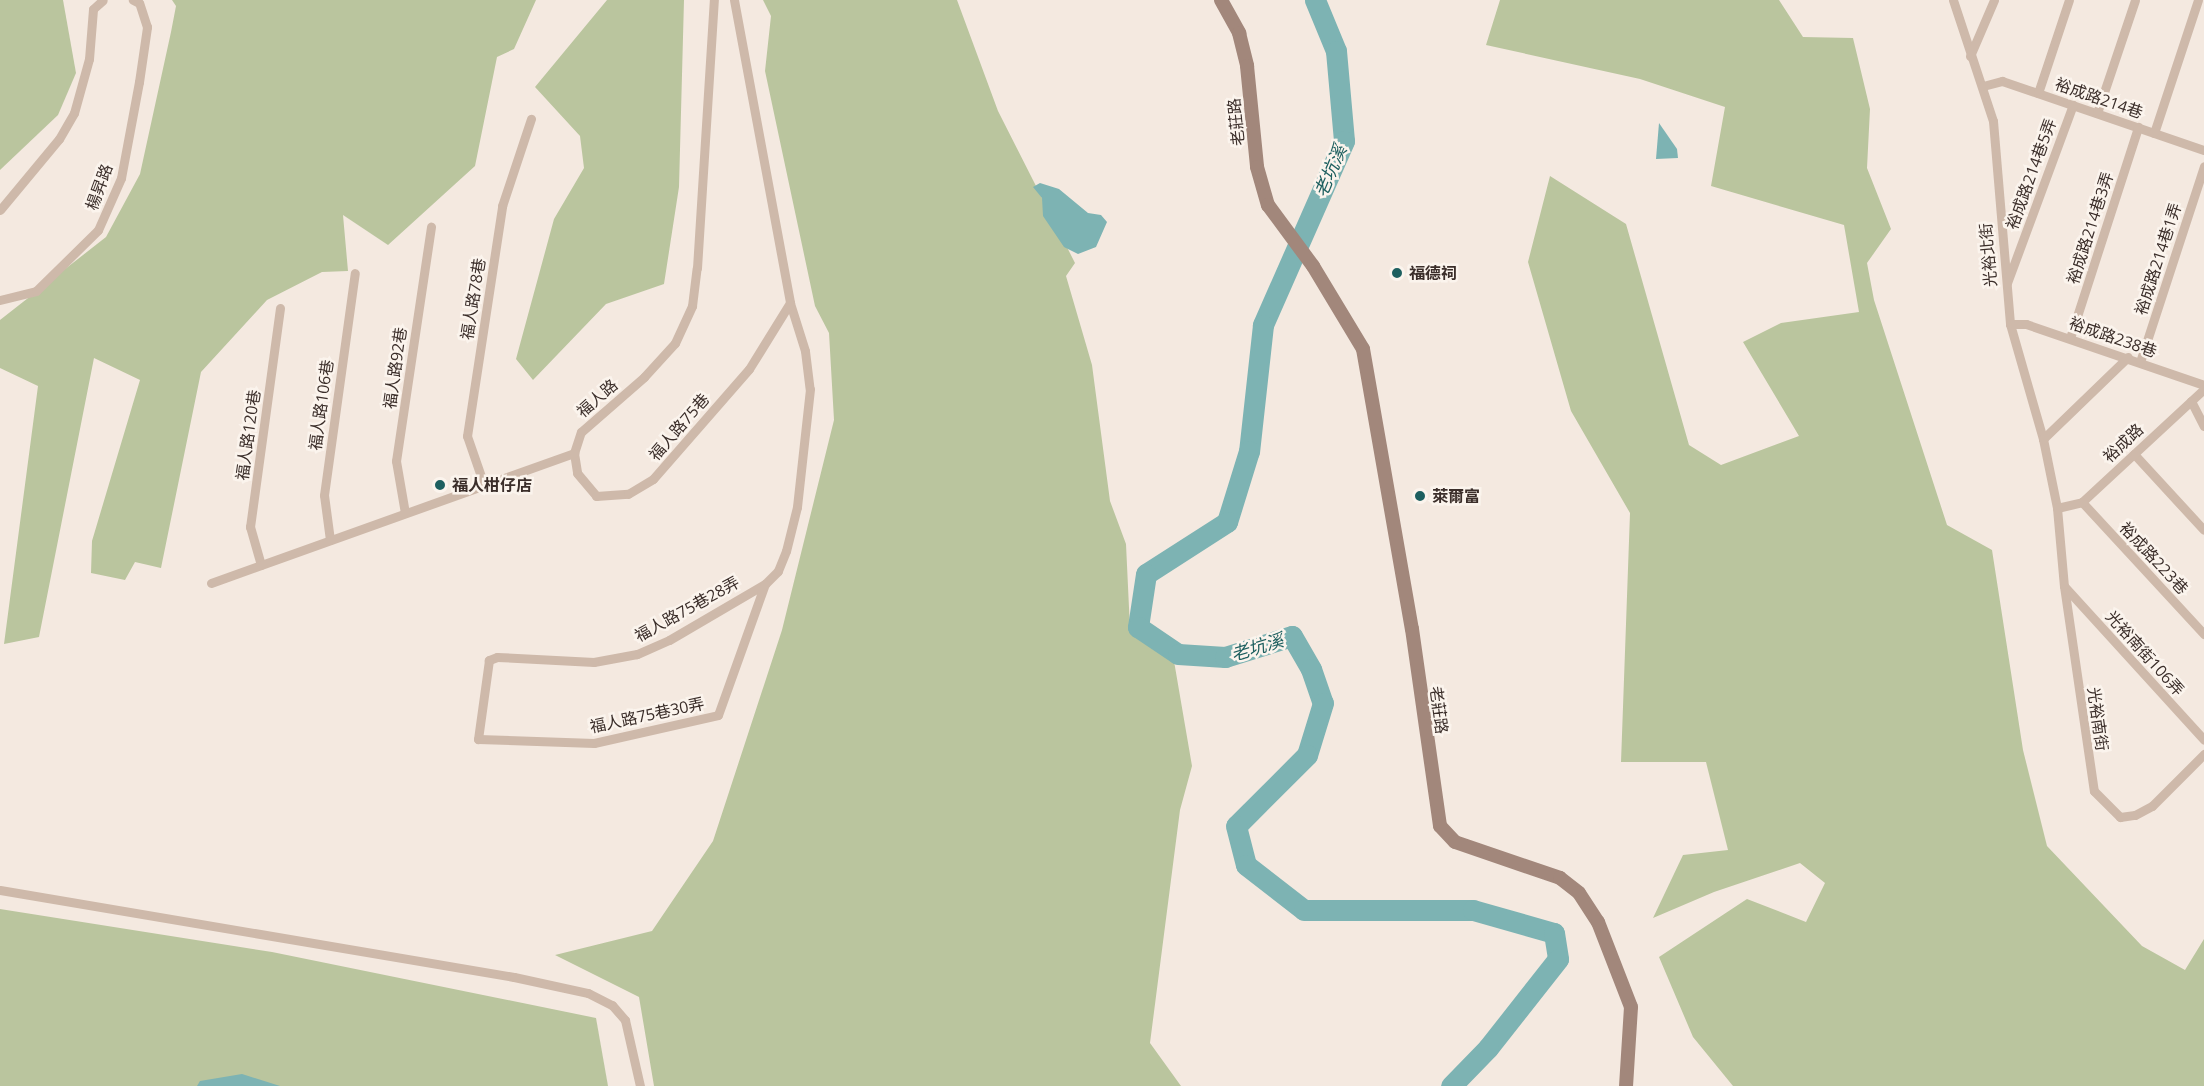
<!DOCTYPE html>
<html>
<head>
<meta charset="utf-8">
<style>
	body { margin:0 }
	#map { position:relative; width:2204px; height:1086px; overflow:hidden; background:#f4e9e0; font-family:"Open Sans","Noto Sans TC",sans-serif }
	div>[style] { position:absolute }
	.green>* { inset:0; background:#bac59e }
	.water>* { inset:0; background:#7db3b3 }
	.river>* { height:21px; margin:-10.5px; padding:0 10.5px; transform-origin:10.5px; border-radius:10.5px; background:#7db3b3 }
	.street>* { height:9px; margin:-4.5px; padding:0 4.5px; transform-origin:4.5px; border-radius:4.5px; background:#ceb9aa }
	.secondary>* { height:14px; margin:-7px; padding:0 7px; transform-origin:7px; border-radius:7px; background:#a2877b }
	.dots>* { width:16px; height:16px; translate:-50% -50%; box-sizing:border-box; border:3px solid #fbf4ed; border-radius:50% }
	span { translate:-50% -50%; white-space:nowrap; text-align:center; line-height:1.15; -webkit-text-stroke:5px #fbf4ed; paint-order:stroke }
	.street-label { font-size:16px; color:#3b2e2a }
	.poi-label { font-size:16px; color:#3b2e2a; font-weight:700 }
	.left { translate:0 -50%; text-align:left }
	.water-label { font-size:18px; color:#1d5f5f; font-style:italic }
</style>
</head>
<body>
<div id="map">
	<div class="green">
		<i style="clip-path:polygon(0 0,63px 0,76px 73px,58px 115px,0 170px)"></i>
		<i style="clip-path:polygon(172px 0,536px 0,514px 49px,497px 57px,475px 166px,388px 245px,343px 215px,348px 271px,322px 272px,267px 300px,201px 372px,161px 568px,135px 562px,125px 580px,91px 573px,92px 541px,140px 380px,94px 358px,39px 637px,4px 644px,38px 386px,0 368px,0 320px,106px 237px,140px 174px,171px 32px,176px 6px)"></i>
		<i style="clip-path:polygon(607px 0,684px 0,679px 187px,664px 284px,606px 304px,533px 380px,516px 359px,554px 219px,584px 168px,580px 136px,535px 87px)"></i>
		<i style="clip-path:polygon(763px 0,957px 0,998px 111px,1075px 263px,1066px 276px,1092px 365px,1110px 501px,1126px 544px,1130px 629px,1174px 661px,1192px 766px,1180px 810px,1150px 1043px,1181px 1086px,654px 1086px,639px 997px,555px 955px,652px 931px,713px 841px,782px 630px,834px 420px,829px 333px,815px 306px,765px 71px,771px 16px)"></i>
		<i style="clip-path:polygon(1500px 0,1779px 0,1803px 37px,1853px 38px,1870px 109px,1867px 168px,1891px 229px,1867px 263px,1874px 300px,1947px 525px,1992px 550px,2023px 750px,2047px 846px,2142px 946px,2185px 970px,2204px 939px,2204px 1086px,1733px 1086px,1693px 1037px,1659px 957px,1747px 899px,1806px 922px,1825px 883px,1800px 863px,1714px 892px,1653px 918px,1683px 855px,1728px 850px,1706px 762px,1621px 762px,1630px 513px,1571px 411px,1528px 262px,1550px 176px,1626px 224px,1689px 445px,1721px 465px,1799px 436px,1743px 342px,1781px 323px,1859px 312px,1844px 225px,1711px 186px,1725px 107px,1640px 79px,1486px 45px)"></i>
		<i style="clip-path:polygon(0 909px,272px 952px,596px 1018px,608px 1086px,0 1086px)"></i>
	</div>
	<div class="water">
		<i style="clip-path:polygon(1659px 123px,1677px 149px,1678px 158px,1656px 159px)"></i>
		<i style="clip-path:polygon(1040px 183px,1059px 189px,1088px 213px,1101px 215px,1107px 222px,1096px 247px,1078px 254px,1064px 247px,1043px 216px,1042px 198px,1033px 187px)"></i>
		<i style="clip-path:polygon(242px 1074px,280px 1086px,197px 1086px,200px 1081px)"></i>
	</div>
	<div class="river">
		<i style="left:1315px;top:0;width:55px;rotate:67.6deg"></i>
		<i style="left:1336px;top:51px;width:90px;rotate:84.9deg"></i>
		<i style="left:1344px;top:141px;width:201px;rotate:113.8deg"></i>
		<i style="left:1263px;top:325px;width:127px;rotate:96.3deg"></i>
		<i style="left:1249px;top:451px;width:74px;rotate:107.2deg"></i>
		<i style="left:1227px;top:522px;width:96px;rotate:147.3deg"></i>
		<i style="left:1146px;top:574px;width:54px;rotate:98.6deg"></i>
		<i style="left:1138px;top:627px;width:48px;rotate:34deg"></i>
		<i style="left:1178px;top:654px;width:47px;rotate:3.7deg"></i>
		<i style="left:1225px;top:657px;width:70px;rotate:-17.4deg"></i>
		<i style="left:1292px;top:636px;width:38px;rotate:60deg"></i>
		<i style="left:1311px;top:669px;width:36px;rotate:71deg"></i>
		<i style="left:1323px;top:703px;width:54px;rotate:107.1deg"></i>
		<i style="left:1307px;top:755px;width:100px;rotate:135deg"></i>
		<i style="left:1236px;top:826px;width:40px;rotate:75.6deg"></i>
		<i style="left:1246px;top:865px;width:73px;rotate:37.8deg"></i>
		<i style="left:1304px;top:910px;width:169px"></i>
		<i style="left:1473px;top:910px;width:84px;rotate:15.9deg"></i>
		<i style="left:1554px;top:933px;width:26px;rotate:81deg"></i>
		<i style="left:1558px;top:959px;width:113px;rotate:128.2deg"></i>
		<i style="left:1488px;top:1048px;width:53px;rotate:134.2deg"></i>
	</div>
	<div class="street">
		<i style="left:734px;top:0;width:308px;rotate:79.5deg"></i>
		<i style="left:790px;top:303px;width:50px;rotate:72.6deg"></i>
		<i style="left:805px;top:351px;width:38px;rotate:83deg"></i>
		<i style="left:810px;top:389px;width:119px;rotate:96.3deg"></i>
		<i style="left:797px;top:507px;width:45px;rotate:104deg"></i>
		<i style="left:786px;top:551px;width:22px;rotate:112deg"></i>
		<i style="left:778px;top:571px;width:18px;rotate:135deg"></i>
		<i style="left:765px;top:584px;width:111px;rotate:149.7deg"></i>
		<i style="left:669px;top:640px;width:35px;rotate:156deg"></i>
		<i style="left:637px;top:654px;width:44px;rotate:169.5deg"></i>
		<i style="left:594px;top:662px;width:97px;rotate:-177deg"></i>
		<i style="left:497px;top:657px;width:9px;rotate:159deg"></i>
		<i style="left:489px;top:660px;width:80px;rotate:97.9deg"></i>
		<i style="left:478px;top:739px;width:116px;rotate:2deg"></i>
		<i style="left:594px;top:743px;width:127px;rotate:-12.7deg"></i>
		<i style="left:718px;top:715px;width:139px;rotate:-70.3deg"></i>
		<i style="left:1953px;top:0;width:127px;rotate:71.7deg"></i>
		<i style="left:1993px;top:121px;width:204px;rotate:85.2deg"></i>
		<i style="left:2010px;top:324px;width:120px;rotate:74deg"></i>
		<i style="left:2043px;top:439px;width:70px;rotate:78.5deg"></i>
		<i style="left:2057px;top:508px;width:78px;rotate:84.9deg"></i>
		<i style="left:2064px;top:586px;width:207px;rotate:81.7deg"></i>
		<i style="left:2094px;top:791px;width:37px;rotate:45deg"></i>
		<i style="left:2120px;top:817px;width:15px;rotate:-8deg"></i>
		<i style="left:2135px;top:815px;width:19px;rotate:-28deg"></i>
		<i style="left:2152px;top:806px;width:74px;rotate:-45deg"></i>
		<i style="left:1970px;top:56px;width:61px;rotate:-66.8deg"></i>
		<i style="left:1983px;top:86px;width:20px;rotate:-15deg"></i>
		<i style="left:2002px;top:81px;width:213px;rotate:18.9deg"></i>
		<i style="left:2038px;top:93px;width:98px;rotate:-71.6deg"></i>
		<i style="left:2097px;top:113px;width:119px;rotate:-71.4deg"></i>
		<i style="left:2154px;top:133px;width:140px;rotate:-71.7deg"></i>
		<i style="left:0;top:210px;width:92px;rotate:-50.3deg"></i>
		<i style="left:59px;top:139px;width:30px;rotate:-60deg"></i>
		<i style="left:74px;top:113px;width:56px;rotate:-74.5deg"></i>
		<i style="left:89px;top:59px;width:50px;rotate:-85.4deg"></i>
		<i style="left:93px;top:9px;width:13px;rotate:-42deg"></i>
		<i style="left:2007px;top:283px;width:190px;rotate:-69.7deg"></i>
		<i style="left:0;top:300px;width:37px;rotate:-14deg"></i>
		<i style="left:36px;top:291px;width:87px;rotate:-44.5deg"></i>
		<i style="left:98px;top:230px;width:57px;rotate:-66.1deg"></i>
		<i style="left:121px;top:178px;width:98px;rotate:-79.4deg"></i>
		<i style="left:139px;top:82px;width:56px;rotate:-81.7deg"></i>
		<i style="left:147px;top:27px;width:25px;rotate:-108deg"></i>
		<i style="left:139px;top:3px;width:7px;rotate:-153deg"></i>
		<i style="left:2010px;top:324px;width:16px"></i>
		<i style="left:2026px;top:324px;width:188px;rotate:18.9deg"></i>
		<i style="left:2070px;top:338px;width:222px;rotate:-72.1deg"></i>
		<i style="left:2140px;top:362px;width:206px;rotate:-71.9deg"></i>
		<i style="left:2191px;top:401px;width:28px;rotate:63deg"></i>
		<i style="left:2043px;top:439px;width:118px;rotate:-44deg"></i>
		<i style="left:574px;top:453px;width:20px;rotate:81deg"></i>
		<i style="left:577px;top:473px;width:30px;rotate:50deg"></i>
		<i style="left:596px;top:496px;width:32px;rotate:-4deg"></i>
		<i style="left:628px;top:494px;width:29px;rotate:-31deg"></i>
		<i style="left:653px;top:479px;width:146px;rotate:-48.9deg"></i>
		<i style="left:749px;top:369px;width:78px;rotate:-58.2deg"></i>
		<i style="left:2134px;top:454px;width:103px;rotate:47.4deg"></i>
		<i style="left:484px;top:485px;width:52px;rotate:-109.1deg"></i>
		<i style="left:467px;top:436px;width:233px;rotate:-81.3deg"></i>
		<i style="left:502px;top:206px;width:92px;rotate:-71.6deg"></i>
		<i style="left:2082px;top:502px;width:180px;rotate:47.3deg"></i>
		<i style="left:2057px;top:508px;width:26px;rotate:-13deg"></i>
		<i style="left:2082px;top:502px;width:166px;rotate:-42.8deg"></i>
		<i style="left:405px;top:513px;width:53px;rotate:-99.8deg"></i>
		<i style="left:396px;top:461px;width:237px;rotate:-81.5deg"></i>
		<i style="left:330px;top:540px;width:45px;rotate:-97.6deg"></i>
		<i style="left:324px;top:495px;width:224px;rotate:-82.1deg"></i>
		<i style="left:261px;top:565px;width:40px;rotate:-106deg"></i>
		<i style="left:250px;top:527px;width:221px;rotate:-82.2deg"></i>
		<i style="left:211px;top:583px;width:386px;rotate:-19.7deg"></i>
		<i style="left:574px;top:453px;width:22px;rotate:-72deg"></i>
		<i style="left:581px;top:432px;width:84px;rotate:-41.1deg"></i>
		<i style="left:644px;top:377px;width:46px;rotate:-47.6deg"></i>
		<i style="left:675px;top:343px;width:41px;rotate:-65.3deg"></i>
		<i style="left:692px;top:306px;width:38px;rotate:-83deg"></i>
		<i style="left:697px;top:268px;width:269px;rotate:-86.4deg"></i>
		<i style="left:2064px;top:586px;width:208px;rotate:47.7deg"></i>
		<i style="left:0;top:890px;width:521px;rotate:9.61deg"></i>
		<i style="left:514px;top:977px;width:76px;rotate:12.2deg"></i>
		<i style="left:588px;top:993px;width:27px;rotate:27deg"></i>
		<i style="left:612px;top:1005px;width:20px;rotate:49deg"></i>
		<i style="left:625px;top:1020px;width:68px;rotate:77.2deg"></i>
	</div>
	<div class="secondary">
		<i style="left:1221px;top:0;width:38px;rotate:61deg"></i>
		<i style="left:1239px;top:33px;width:34px;rotate:76deg"></i>
		<i style="left:1247px;top:66px;width:101px;rotate:84.3deg"></i>
		<i style="left:1257px;top:167px;width:40px;rotate:74deg"></i>
		<i style="left:1268px;top:205px;width:76px;rotate:53.6deg"></i>
		<i style="left:1313px;top:266px;width:97px;rotate:58.9deg"></i>
		<i style="left:1363px;top:349px;width:284px;rotate:80.1deg"></i>
		<i style="left:1412px;top:629px;width:199px;rotate:81.9deg"></i>
		<i style="left:1440px;top:826px;width:22px;rotate:47deg"></i>
		<i style="left:1455px;top:842px;width:111px;rotate:18.9deg"></i>
		<i style="left:1560px;top:878px;width:24px;rotate:38deg"></i>
		<i style="left:1579px;top:893px;width:35px;rotate:57deg"></i>
		<i style="left:1598px;top:922px;width:91px;rotate:68.8deg"></i>
		<i style="left:1631px;top:1007px;width:79px;rotate:93.6deg"></i>
	</div>
	<div class="dots">
		<i style="left:1397px;top:273px;background:#1d5f5f"></i>
		<i style="left:440px;top:485px;background:#1d5f5f"></i>
		<i style="left:1420px;top:496px;background:#1d5f5f"></i>
	</div>
	<div class="street-label">
		<span style="left:2099px;top:98px;rotate:19deg">裕成路214巷</span>
		<span style="left:1236px;top:122px;rotate:-96deg">老莊路</span>
		<span style="left:2031px;top:174px;rotate:-70deg">裕成路214巷5弄</span>
		<span style="left:99px;top:187px;rotate:-70deg">楊昇路</span>
		<span style="left:2090px;top:228px;rotate:-72deg">裕成路214巷3弄</span>
		<span style="left:1988px;top:255px;rotate:-95deg">光裕北街</span>
		<span style="left:2158px;top:259px;rotate:-72deg">裕成路214巷1弄</span>
		<span style="left:473px;top:299px;rotate:-81deg">福人路78巷</span>
		<span style="left:2113px;top:337px;rotate:19deg">裕成路238巷</span>
		<span style="left:395px;top:368px;rotate:-82deg">福人路92巷</span>
		<span style="left:597px;top:398px;rotate:-41deg">福人路</span>
		<span style="left:321px;top:405px;rotate:-82deg">福人路106巷</span>
		<span style="left:679px;top:427px;rotate:-49deg">福人路75巷</span>
		<span style="left:248px;top:435px;rotate:-82deg">福人路120巷</span>
		<span style="left:2123px;top:443px;rotate:-43deg">裕成路</span>
		<span style="left:2154px;top:558px;rotate:47deg">裕成路223巷</span>
		<span style="left:687px;top:609px;rotate:-29deg">福人路75巷28弄</span>
		<span style="left:2145px;top:653px;rotate:48deg">光裕南街106弄</span>
		<span style="left:1439px;top:710px;rotate:82deg">老莊路</span>
		<span style="left:647px;top:715px;rotate:-12deg">福人路75巷30弄</span>
		<span style="left:2098px;top:719px;rotate:82deg">光裕南街</span>
	</div>
	<div class="poi-label">
		<span class="left" style="left:1409px;top:273px">福德祠</span>
		<span class="left" style="left:452px;top:485px">福人柑仔店</span>
		<span class="left" style="left:1432px;top:496px">萊爾富</span>
	</div>
	<div class="water-label">
		<span style="left:1330px;top:171px;rotate:-67deg">老坑溪</span>
		<span style="left:1257px;top:647px;rotate:-17deg">老坑溪</span>
	</div>
</div>
</body>
</html>
